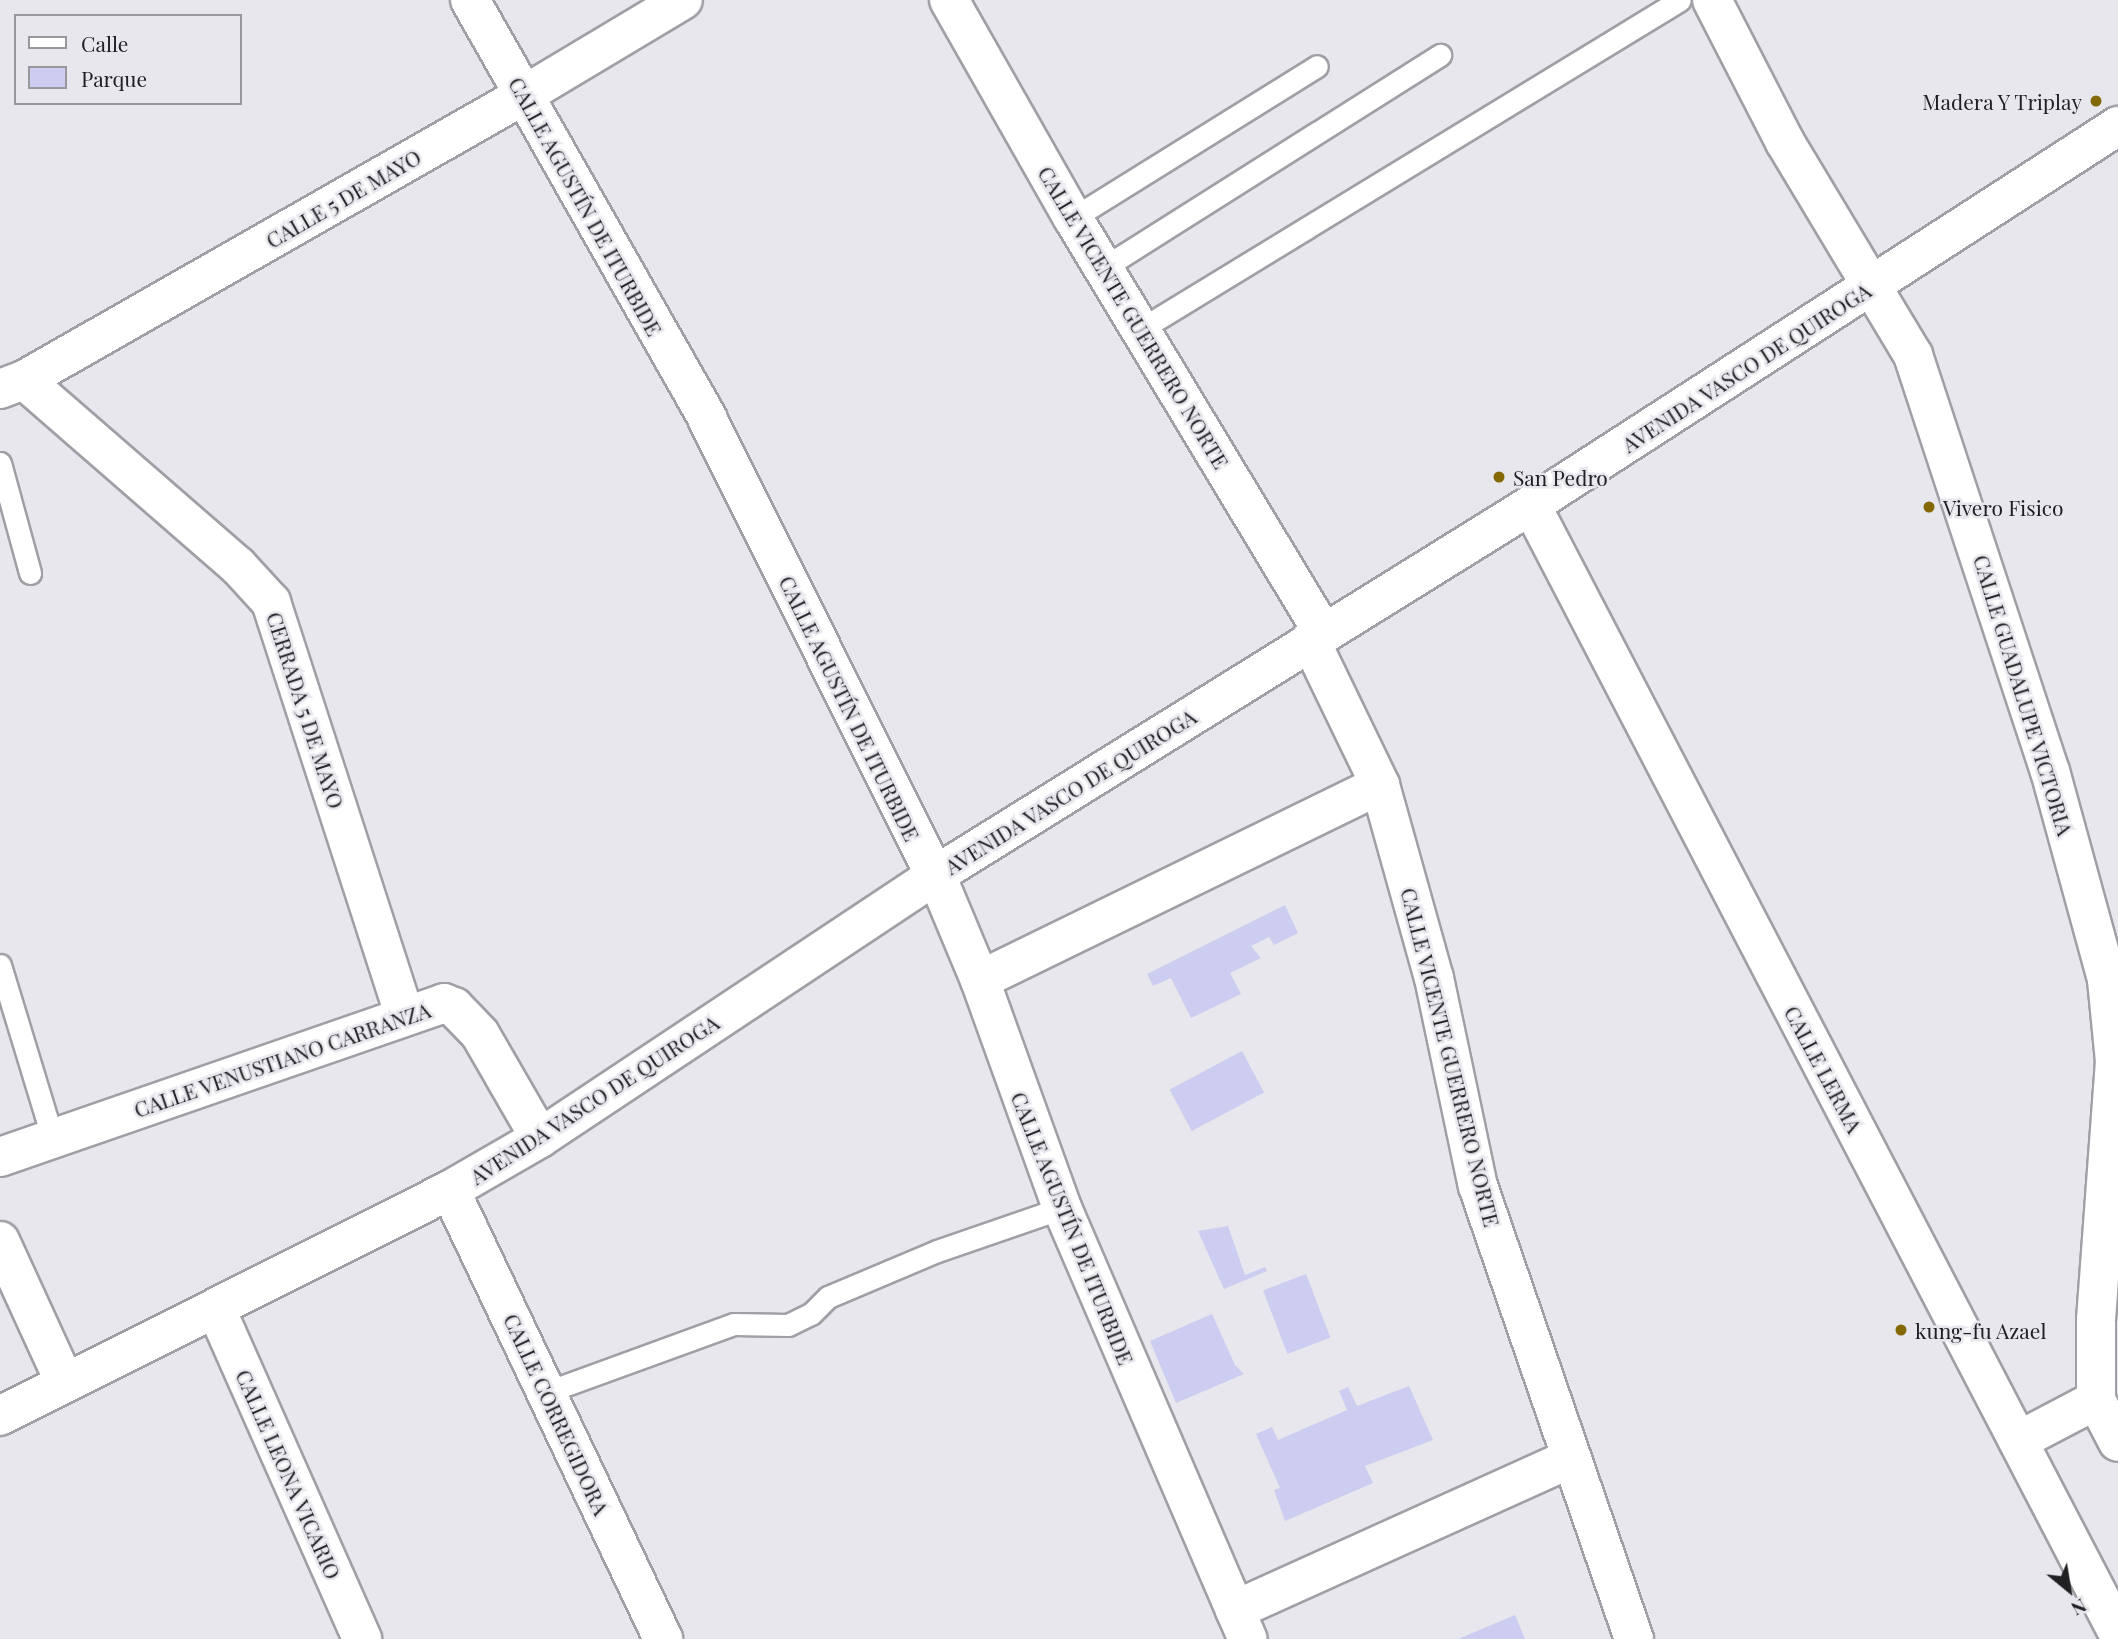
<!DOCTYPE html>
<html>
<head>
<meta charset="utf-8">
<style>
	body { margin:0 }
	#map { position:relative; width:2118px; height:1639px; overflow:hidden; background:#e7e7ed; font-family:"Playfair Display",serif }
	div>[style] { position:absolute }
	.green>* { inset:0; background:#cccdf0; transform-origin:0 0 }
	.roads { filter:drop-shadow(2px 0 #9f9fa5) drop-shadow(-2px 0 #9f9fa5) drop-shadow(0 2px #9f9fa5) drop-shadow(0 -2px #9f9fa5) }
	.lane>* { height:21px; margin:-10.5px; padding:0 10.5px; transform-origin:10.5px; border-radius:10.5px; background:#fff }
	.street>* { height:38px; margin:-19px; padding:0 19px; transform-origin:19px; border-radius:19px; background:#fff }
	.secondary>* { height:38px; margin:-19px; padding:0 19px; transform-origin:19px; border-radius:19px; background:#fff }
	.dots>* { width:19px; height:19px; translate:-50% -50%; box-sizing:border-box; border:4px solid #e7e7ed; border-radius:50% }
	span { translate:-50% -50%; white-space:nowrap; text-align:center; line-height:1.15; -webkit-text-stroke:5px #e7e7ed; paint-order:stroke }
	.poi-label { font-size:21px; color:#202023 }
	.right { translate:-100% -50%; text-align:right }
	.left { translate:0 -50%; text-align:left }
	.street-label { font-size:21px; color:#202023 }
	.legend { position:absolute; left:14px; top:14px; width:228px; height:91px; box-sizing:border-box; background:#e7e7ed; border:2px solid #97979c; margin:0; padding:9px 12px; list-style:none; font-size:21px; color:#202023 }
	.legend li { display:flex; align-items:center; gap:14px; height:35px }
	.legend b { width:35px; border:2px solid #97979c }
	.north { position:absolute; left:2034px; top:1555px; width:70px; height:70px; -webkit-text-stroke:5px #e7e7ed; paint-order:stroke; rotate:150deg; font-size:19px; font-weight:700; line-height:28px; text-align:center; color:#202023 }
	.north::after { content:''; display:block; margin:auto; width:24px; height:32px; background:#202023; clip-path:polygon(50% 0,100% 100%,50% 72%,0 100%) }
</style>
</head>
<body>
<div id="map">
	<div class="green">
		<i style="clip-path:polygon(1285px 905px,1298px 933px,1274px 945px,1269px 937px,1251px 946px,1261px 958px,1230px 973px,1241px 994px,1191px 1018px,1171px 978px,1153px 986px,1147px 974px)"></i>
		<i style="left:1242px;top:1051px;width:47px;height:82px;rotate:62deg"></i>
		<i style="clip-path:polygon(1228px 1226px,1245px 1275px,1265px 1267px,1267px 1271px,1224px 1289px,1198px 1231px)"></i>
		<i style="left:1306px;top:1274px;width:68px;height:46px;rotate:69deg"></i>
		<i style="clip-path:polygon(1212px 1314px,1235px 1365px,1244px 1374px,1176px 1403px,1150px 1341px)"></i>
		<i style="clip-path:polygon(1409px 1386px,1433px 1440px,1365px 1466px,1373px 1483px,1285px 1521px,1274px 1490px,1280px 1488px,1256px 1434px,1272px 1427px,1278px 1440px,1347px 1410px,1339px 1391px,1348px 1387px,1357px 1406px)"></i>
		<i style="clip-path:polygon(1515px 1615px,1525px 1639px,1458px 1639px)"></i>
	</div>
	<div class="roads">
		<div class="lane">
			<i style="left:1073px;top:218px;width:287px;rotate:-31.9deg"></i>
			<i style="left:1103px;top:268px;width:399px;rotate:-32.3deg"></i>
			<i style="left:1141px;top:329px;width:631px;rotate:-31.4deg"></i>
			<i style="left:0;top:463px;width:114px;rotate:74.7deg"></i>
			<i style="left:0;top:965px;width:182px;rotate:73.1deg"></i>
			<i style="left:547px;top:1392px;width:199px;rotate:-20deg"></i>
			<i style="left:734px;top:1324px;width:54px;rotate:1.1deg"></i>
			<i style="left:788px;top:1325px;width:25px;rotate:-26deg"></i>
			<i style="left:811px;top:1314px;width:24px;rotate:-45deg"></i>
			<i style="left:828px;top:1297px;width:118px;rotate:-22.9deg"></i>
			<i style="left:937px;top:1251px;width:132px;rotate:-19deg"></i>
		</div>
		<div class="street">
			<i style="left:470px;top:0;width:481px;rotate:60.4deg"></i>
			<i style="left:707px;top:418px;width:532px;rotate:63.53deg"></i>
			<i style="left:944px;top:894px;width:93px;rotate:67.3deg"></i>
			<i style="left:980px;top:980px;width:242px;rotate:70.2deg"></i>
			<i style="left:1062px;top:1208px;width:469px;rotate:66.7deg"></i>
			<i style="left:949px;top:0;width:251px;rotate:60.4deg"></i>
			<i style="left:1073px;top:218px;width:484px;rotate:58.9deg"></i>
			<i style="left:1712px;top:0;width:160px;rotate:62.8deg"></i>
			<i style="left:1785px;top:142px;width:249px;rotate:59deg"></i>
			<i style="left:1913px;top:355px;width:438px;rotate:71.8deg"></i>
			<i style="left:2050px;top:771px;width:217px;rotate:74.7deg"></i>
			<i style="left:2107px;top:980px;width:81px;rotate:84.4deg"></i>
			<i style="left:2115px;top:1061px;width:260px;rotate:94.2deg"></i>
			<i style="left:2096px;top:1320px;width:80px;rotate:90deg"></i>
			<i style="left:2096px;top:1400px;width:47px;rotate:62.4deg"></i>
			<i style="left:24px;top:380px;width:284px;rotate:41deg"></i>
			<i style="left:238px;top:566px;width:49px;rotate:47.5deg"></i>
			<i style="left:271px;top:602px;width:434px;rotate:72.1deg"></i>
			<i style="left:0;top:389px;width:26px;rotate:-21deg"></i>
			<i style="left:24px;top:380px;width:576px;rotate:-29.68deg"></i>
			<i style="left:524px;top:95px;width:185px;rotate:-30.9deg"></i>
			<i style="left:1531px;top:505px;width:1272px;rotate:62.51deg"></i>
			<i style="left:1310px;top:640px;width:161px;rotate:64.2deg"></i>
			<i style="left:1380px;top:785px;width:200px;rotate:74.4deg"></i>
			<i style="left:1434px;top:978px;width:213px;rotate:78.1deg"></i>
			<i style="left:1478px;top:1186px;width:479px;rotate:71deg"></i>
			<i style="left:980px;top:980px;width:445px;rotate:-26deg"></i>
			<i style="left:0;top:1157px;width:470px;rotate:-19.1deg"></i>
			<i style="left:444px;top:1003px;width:11px;rotate:22deg"></i>
			<i style="left:454px;top:1007px;width:37px;rotate:46deg"></i>
			<i style="left:480px;top:1034px;width:120px;rotate:60deg"></i>
			<i style="left:450px;top:1190px;width:497px;rotate:64.6deg"></i>
			<i style="left:0;top:1241px;width:156px;rotate:65.4deg"></i>
			<i style="left:216px;top:1309px;width:361px;rotate:66.1deg"></i>
			<i style="left:2018px;top:1441px;width:88px;rotate:-27.7deg"></i>
			<i style="left:1235px;top:1610px;width:367px;rotate:-24.3deg"></i>
		</div>
		<div class="secondary">
			<i style="left:0;top:1416px;width:504px;rotate:-26.67deg"></i>
			<i style="left:450px;top:1190px;width:104px;rotate:-30deg"></i>
			<i style="left:540px;top:1138px;width:473px;rotate:-33.6deg"></i>
			<i style="left:934px;top:876px;width:703px;rotate:-31.86deg"></i>
			<i style="left:1531px;top:505px;width:699px;rotate:-32.85deg"></i>
		</div>
	</div>
	<div class="dots">
		<i style="left:2096px;top:101px;background:#846801"></i>
		<i style="left:1499px;top:477px;background:#846801"></i>
		<i style="left:1929px;top:507px;background:#846801"></i>
		<i style="left:1901px;top:1330px;background:#846801"></i>
	</div>
	<div class="poi-label">
		<span class="right" style="left:2082px;top:101px">Madera Y Triplay</span>
		<span class="left" style="left:1513px;top:477px">San Pedro</span>
		<span class="left" style="left:1943px;top:507px">Vivero Fisico</span>
		<span class="left" style="left:1915px;top:1330px">kung-fu Azael</span>
	</div>
	<div class="street-label">
		<span style="left:343px;top:198px;rotate:-30deg">CALLE 5 DE MAYO</span>
		<span style="left:586px;top:206px;rotate:61deg">CALLE AGUSTÍN DE ITURBIDE</span>
		<span style="left:1134px;top:317px;rotate:59deg">CALLE VICENTE GUERRERO NORTE</span>
		<span style="left:1746px;top:367px;rotate:-33deg">AVENIDA VASCO DE QUIROGA</span>
		<span style="left:2024px;top:695px;rotate:73deg">CALLE GUADALUPE VICTORIA</span>
		<span style="left:850px;top:708px;rotate:64deg">CALLE AGUSTÍN DE ITURBIDE</span>
		<span style="left:306px;top:710px;rotate:72deg">CERRADA 5 DE MAYO</span>
		<span style="left:1070px;top:791px;rotate:-32deg">AVENIDA VASCO DE QUIROGA</span>
		<span style="left:1451px;top:1057px;rotate:76deg">CALLE VICENTE GUERRERO NORTE</span>
		<span style="left:282px;top:1059px;rotate:-19deg">CALLE VENUSTIANO CARRANZA</span>
		<span style="left:1824px;top:1069px;rotate:62deg">CALLE LERMA</span>
		<span style="left:594px;top:1099px;rotate:-33deg">AVENIDA VASCO DE QUIROGA</span>
		<span style="left:1073px;top:1228px;rotate:68deg">CALLE AGUSTÍN DE ITURBIDE</span>
		<span style="left:557px;top:1414px;rotate:65deg">CALLE CORREGIDORA</span>
		<span style="left:289px;top:1474px;rotate:66deg">CALLE LEONA VICARIO</span>
	</div>
	<ul class="legend">
	<li><b style="height:9px;background:#fff"></b>Calle</li>
	<li><b style="height:19px;background:#cccdf0"></b>Parque</li>
	</ul>
	<div class="north">N</div>
</div>
</body>
</html>
